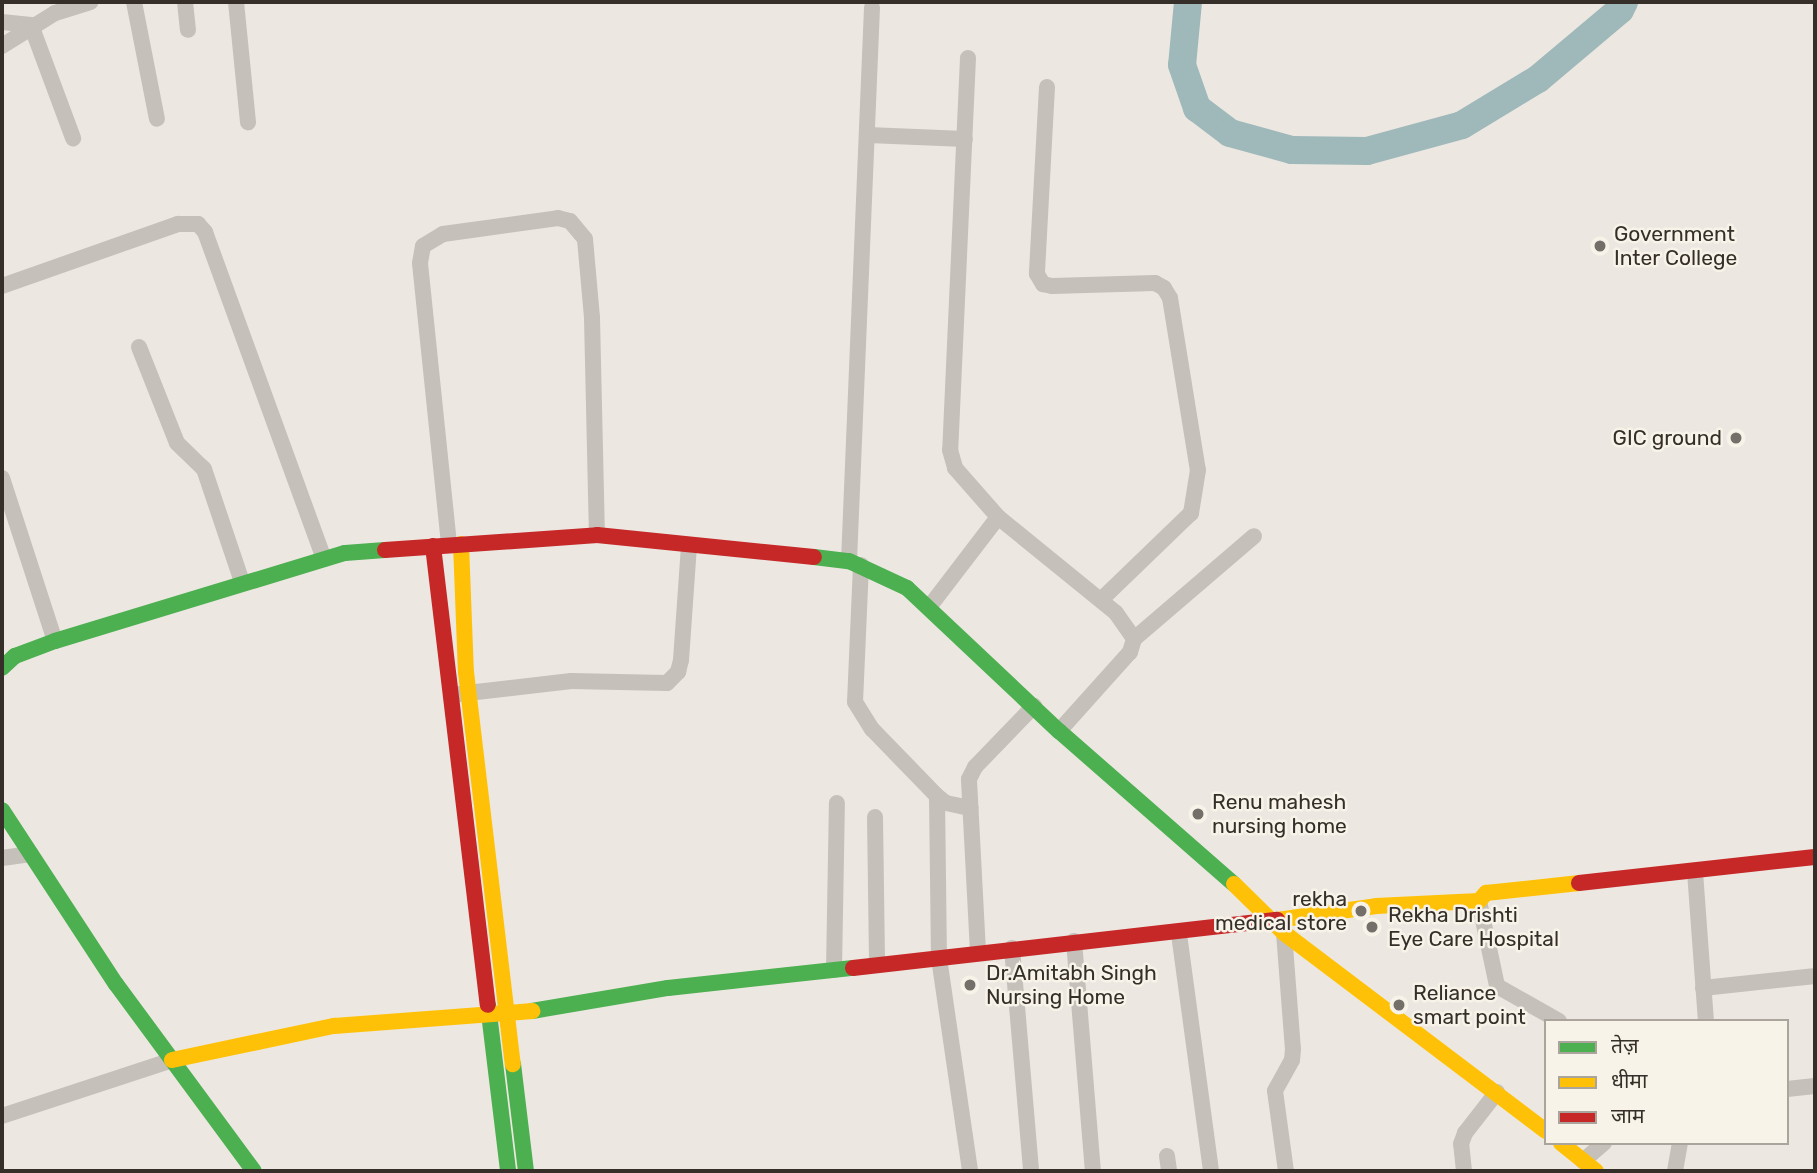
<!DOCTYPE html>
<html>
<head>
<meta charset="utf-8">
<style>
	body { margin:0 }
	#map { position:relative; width:1817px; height:1173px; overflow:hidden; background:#ece8e1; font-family:Rubik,"Noto Sans Devanagari",sans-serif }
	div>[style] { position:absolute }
	.river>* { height:28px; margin:-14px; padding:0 14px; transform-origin:14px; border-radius:14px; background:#9fb8ba }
	.street>* { height:16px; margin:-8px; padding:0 8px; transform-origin:8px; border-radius:8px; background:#c5c0ba }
	.fast>* { height:16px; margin:-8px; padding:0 8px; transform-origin:8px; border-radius:8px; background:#4caf50 }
	.slow>* { height:16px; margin:-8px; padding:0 8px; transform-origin:8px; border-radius:8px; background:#ffc107 }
	.jam>* { height:16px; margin:-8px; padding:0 8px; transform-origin:8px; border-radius:8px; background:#c62828 }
	.dots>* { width:19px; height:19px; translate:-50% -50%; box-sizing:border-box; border:4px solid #f8f3e9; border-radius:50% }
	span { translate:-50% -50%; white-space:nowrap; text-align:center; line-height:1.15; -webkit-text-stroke:5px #f8f3e9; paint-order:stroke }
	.poi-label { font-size:21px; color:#352e29 }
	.left { translate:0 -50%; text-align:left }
	.right { translate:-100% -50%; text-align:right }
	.frame { position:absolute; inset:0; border:4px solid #352e29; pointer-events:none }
	.legend { position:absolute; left:1544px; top:1019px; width:245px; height:126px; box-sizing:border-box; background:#f8f3e9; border:2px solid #aaa49c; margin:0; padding:9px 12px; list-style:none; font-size:21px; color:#352e29 }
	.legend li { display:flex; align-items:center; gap:14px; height:35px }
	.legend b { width:35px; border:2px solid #aaa49c }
</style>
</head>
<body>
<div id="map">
	<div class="river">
		<i style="left:1188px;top:2px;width:63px;rotate:95.4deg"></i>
		<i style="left:1182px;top:65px;width:46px;rotate:70.8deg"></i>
		<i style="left:1197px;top:108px;width:41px;rotate:37.1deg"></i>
		<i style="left:1230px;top:133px;width:64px;rotate:15.3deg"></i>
		<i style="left:1292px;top:150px;width:75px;rotate:0.8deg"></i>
		<i style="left:1367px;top:151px;width:98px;rotate:-15.3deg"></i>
		<i style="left:1462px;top:125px;width:89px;rotate:-31.2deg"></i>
		<i style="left:1538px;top:79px;width:107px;rotate:-40.1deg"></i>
		<i style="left:1620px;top:10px;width:9px;rotate:-63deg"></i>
	</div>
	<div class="street">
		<i style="left:134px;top:2px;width:119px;rotate:78.9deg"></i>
		<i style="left:185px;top:2px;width:28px;rotate:84deg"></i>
		<i style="left:236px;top:2px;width:121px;rotate:84.3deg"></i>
		<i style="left:2px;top:22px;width:29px;rotate:6deg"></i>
		<i style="left:31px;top:25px;width:121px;rotate:69.6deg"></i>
		<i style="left:2px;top:46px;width:62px;rotate:-31.9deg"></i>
		<i style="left:55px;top:13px;width:37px;rotate:-17deg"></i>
		<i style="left:968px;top:58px;width:392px;rotate:92.6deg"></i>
		<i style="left:950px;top:450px;width:19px;rotate:74deg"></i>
		<i style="left:955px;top:468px;width:65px;rotate:48.7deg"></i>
		<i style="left:998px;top:517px;width:152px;rotate:39.1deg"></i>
		<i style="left:1116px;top:613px;width:32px;rotate:55deg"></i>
		<i style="left:1134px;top:639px;width:14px;rotate:107deg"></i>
		<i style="left:1130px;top:652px;width:106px;rotate:131.9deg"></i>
		<i style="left:1047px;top:87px;width:187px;rotate:93.1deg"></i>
		<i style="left:1037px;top:274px;width:12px;rotate:59deg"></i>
		<i style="left:1043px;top:284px;width:9px;rotate:13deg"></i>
		<i style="left:1052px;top:286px;width:103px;rotate:-1.7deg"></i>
		<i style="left:1155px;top:283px;width:10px;rotate:29deg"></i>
		<i style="left:1164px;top:288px;width:12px;rotate:59deg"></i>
		<i style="left:1170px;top:298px;width:174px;rotate:80.8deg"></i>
		<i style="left:1198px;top:470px;width:44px;rotate:99.2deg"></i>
		<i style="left:1191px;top:513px;width:125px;rotate:136deg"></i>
		<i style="left:868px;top:135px;width:97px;rotate:2.4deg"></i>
		<i style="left:2px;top:286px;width:187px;rotate:-19.4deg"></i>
		<i style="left:178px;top:224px;width:20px"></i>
		<i style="left:198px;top:224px;width:11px;rotate:49deg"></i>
		<i style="left:205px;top:232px;width:348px;rotate:70deg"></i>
		<i style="left:139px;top:347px;width:103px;rotate:68.4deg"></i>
		<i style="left:177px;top:443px;width:37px;rotate:44deg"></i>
		<i style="left:204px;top:469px;width:119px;rotate:71.4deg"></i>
		<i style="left:2px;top:478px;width:171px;rotate:72deg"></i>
		<i style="left:449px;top:544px;width:282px;rotate:-95.9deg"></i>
		<i style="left:420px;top:263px;width:17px;rotate:-80deg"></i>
		<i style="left:423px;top:246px;width:23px;rotate:-31deg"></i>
		<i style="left:443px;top:234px;width:116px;rotate:-7.9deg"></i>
		<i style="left:558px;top:218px;width:12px;rotate:14deg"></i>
		<i style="left:570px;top:221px;width:23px;rotate:50deg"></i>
		<i style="left:585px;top:239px;width:79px;rotate:84.9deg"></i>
		<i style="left:592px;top:318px;width:217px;rotate:88.7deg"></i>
		<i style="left:849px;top:561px;width:554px;rotate:-87.62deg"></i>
		<i style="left:861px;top:565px;width:137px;rotate:92.5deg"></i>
		<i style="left:855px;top:702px;width:32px;rotate:58deg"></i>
		<i style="left:872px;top:729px;width:93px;rotate:45.9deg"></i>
		<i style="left:937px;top:796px;width:11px;rotate:38deg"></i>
		<i style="left:946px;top:803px;width:25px;rotate:12deg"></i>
		<i style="left:930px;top:606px;width:112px;rotate:-52.6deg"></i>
		<i style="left:1134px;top:639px;width:158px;rotate:-40.6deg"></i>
		<i style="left:459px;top:694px;width:113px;rotate:-6.6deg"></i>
		<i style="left:571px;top:681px;width:96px;rotate:1.2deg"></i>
		<i style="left:667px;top:683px;width:16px;rotate:-45deg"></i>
		<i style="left:678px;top:672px;width:12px;rotate:-76deg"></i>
		<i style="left:681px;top:660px;width:115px;rotate:-86deg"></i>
		<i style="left:937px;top:796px;width:162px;rotate:89.3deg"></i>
		<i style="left:939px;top:958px;width:215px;rotate:81.7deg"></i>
		<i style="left:875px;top:817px;width:148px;rotate:89.2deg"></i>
		<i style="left:2px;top:858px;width:29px;rotate:-8deg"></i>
		<i style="left:1695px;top:872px;width:149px;rotate:85.8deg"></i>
		<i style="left:1479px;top:901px;width:87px;rotate:78deg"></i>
		<i style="left:1497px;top:986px;width:71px;rotate:29.4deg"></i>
		<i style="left:1284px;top:933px;width:116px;rotate:85.6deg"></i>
		<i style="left:1293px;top:1049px;width:11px;rotate:95deg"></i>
		<i style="left:1292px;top:1060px;width:35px;rotate:119deg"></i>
		<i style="left:1275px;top:1091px;width:81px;rotate:82.2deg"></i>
		<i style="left:1179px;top:934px;width:239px;rotate:82.3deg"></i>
		<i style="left:1074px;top:941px;width:231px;rotate:85.3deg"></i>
		<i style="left:1012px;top:948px;width:224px;rotate:85.1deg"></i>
		<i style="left:978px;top:952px;width:173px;rotate:-93deg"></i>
		<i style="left:969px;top:779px;width:13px;rotate:-63deg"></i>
		<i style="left:975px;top:767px;width:85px;rotate:-46deg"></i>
		<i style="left:834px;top:970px;width:167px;rotate:-89deg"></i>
		<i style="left:1703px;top:988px;width:113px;rotate:-6.1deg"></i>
		<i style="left:1787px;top:1089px;width:28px;rotate:-6deg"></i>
		<i style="left:2px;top:1116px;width:179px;rotate:-18.2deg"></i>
		<i style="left:1167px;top:1156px;width:15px;rotate:82deg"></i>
		<i style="left:1583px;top:1161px;width:28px;rotate:-41deg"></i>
		<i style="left:1464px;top:1171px;width:27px;rotate:-96deg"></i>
		<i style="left:1461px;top:1144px;width:12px;rotate:-70deg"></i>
		<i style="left:1465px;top:1133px;width:52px;rotate:-52deg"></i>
		<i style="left:1675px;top:1171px;width:28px;rotate:-80deg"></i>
	</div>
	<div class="fast">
		<i style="left:814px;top:557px;width:35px;rotate:7deg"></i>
		<i style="left:849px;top:561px;width:64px;rotate:25deg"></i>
		<i style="left:907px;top:588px;width:209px;rotate:43.3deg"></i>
		<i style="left:1059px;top:731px;width:232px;rotate:41.2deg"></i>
		<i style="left:2px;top:668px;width:18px;rotate:-43deg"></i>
		<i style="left:15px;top:656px;width:43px;rotate:-20.6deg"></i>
		<i style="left:55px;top:641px;width:303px;rotate:-16.9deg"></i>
		<i style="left:345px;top:553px;width:40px;rotate:-4.3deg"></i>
		<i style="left:2px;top:810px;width:208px;rotate:56.8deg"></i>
		<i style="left:116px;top:984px;width:232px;rotate:53.6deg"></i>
		<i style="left:488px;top:1005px;width:167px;rotate:83.1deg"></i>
		<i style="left:532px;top:1011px;width:138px;rotate:-9.6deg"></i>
		<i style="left:668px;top:988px;width:186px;rotate:-6.2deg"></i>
		<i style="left:513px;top:1064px;width:108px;rotate:83.1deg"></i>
	</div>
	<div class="slow">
		<i style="left:461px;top:544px;width:128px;rotate:87.8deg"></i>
		<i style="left:466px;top:672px;width:395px;rotate:83.2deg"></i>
		<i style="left:1234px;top:884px;width:70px;rotate:44.4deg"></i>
		<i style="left:1284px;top:933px;width:328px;rotate:37.1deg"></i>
		<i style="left:1277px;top:920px;width:100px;rotate:-8deg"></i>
		<i style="left:1376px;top:906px;width:103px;rotate:-2.8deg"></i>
		<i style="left:1479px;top:901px;width:11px;rotate:-49deg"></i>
		<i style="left:1486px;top:893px;width:94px;rotate:-6.1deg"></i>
		<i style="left:172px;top:1060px;width:166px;rotate:-11.9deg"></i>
		<i style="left:334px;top:1026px;width:199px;rotate:-4.3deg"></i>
		<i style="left:1561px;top:1143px;width:45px;rotate:38.7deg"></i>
	</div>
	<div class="jam">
		<i style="left:433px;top:546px;width:462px;rotate:83.2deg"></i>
		<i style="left:385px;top:550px;width:213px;rotate:-4deg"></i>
		<i style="left:597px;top:535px;width:218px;rotate:5.8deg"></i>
		<i style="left:1579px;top:883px;width:237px;rotate:-6.3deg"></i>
		<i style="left:853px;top:968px;width:427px;rotate:-6.5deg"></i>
	</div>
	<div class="dots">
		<i style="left:1600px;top:246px;background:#756f69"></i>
		<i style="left:1736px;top:438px;background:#756f69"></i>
		<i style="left:1198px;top:814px;background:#756f69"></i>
		<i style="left:1361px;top:911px;background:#756f69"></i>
		<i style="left:1372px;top:927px;background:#756f69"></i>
		<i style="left:970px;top:985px;background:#756f69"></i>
		<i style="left:1399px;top:1005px;background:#756f69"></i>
	</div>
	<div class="poi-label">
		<span class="left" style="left:1614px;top:246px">Government<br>Inter College</span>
		<span class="right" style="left:1722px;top:438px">GIC ground</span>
		<span class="left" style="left:1212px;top:814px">Renu mahesh<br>nursing home</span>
		<span class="right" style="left:1347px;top:911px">rekha<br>medical store</span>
		<span class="left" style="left:1388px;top:927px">Rekha Drishti<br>Eye Care Hospital</span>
		<span class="left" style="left:986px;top:985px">Dr.Amitabh Singh<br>Nursing Home</span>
		<span class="left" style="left:1413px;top:1005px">Reliance<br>smart point</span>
	</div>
	<div class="frame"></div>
	<ul class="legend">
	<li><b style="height:9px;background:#4caf50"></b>तेज़</li>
	<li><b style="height:9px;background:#ffc107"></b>धीमा</li>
	<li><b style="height:9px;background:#c62828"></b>जाम</li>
	</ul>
</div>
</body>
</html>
